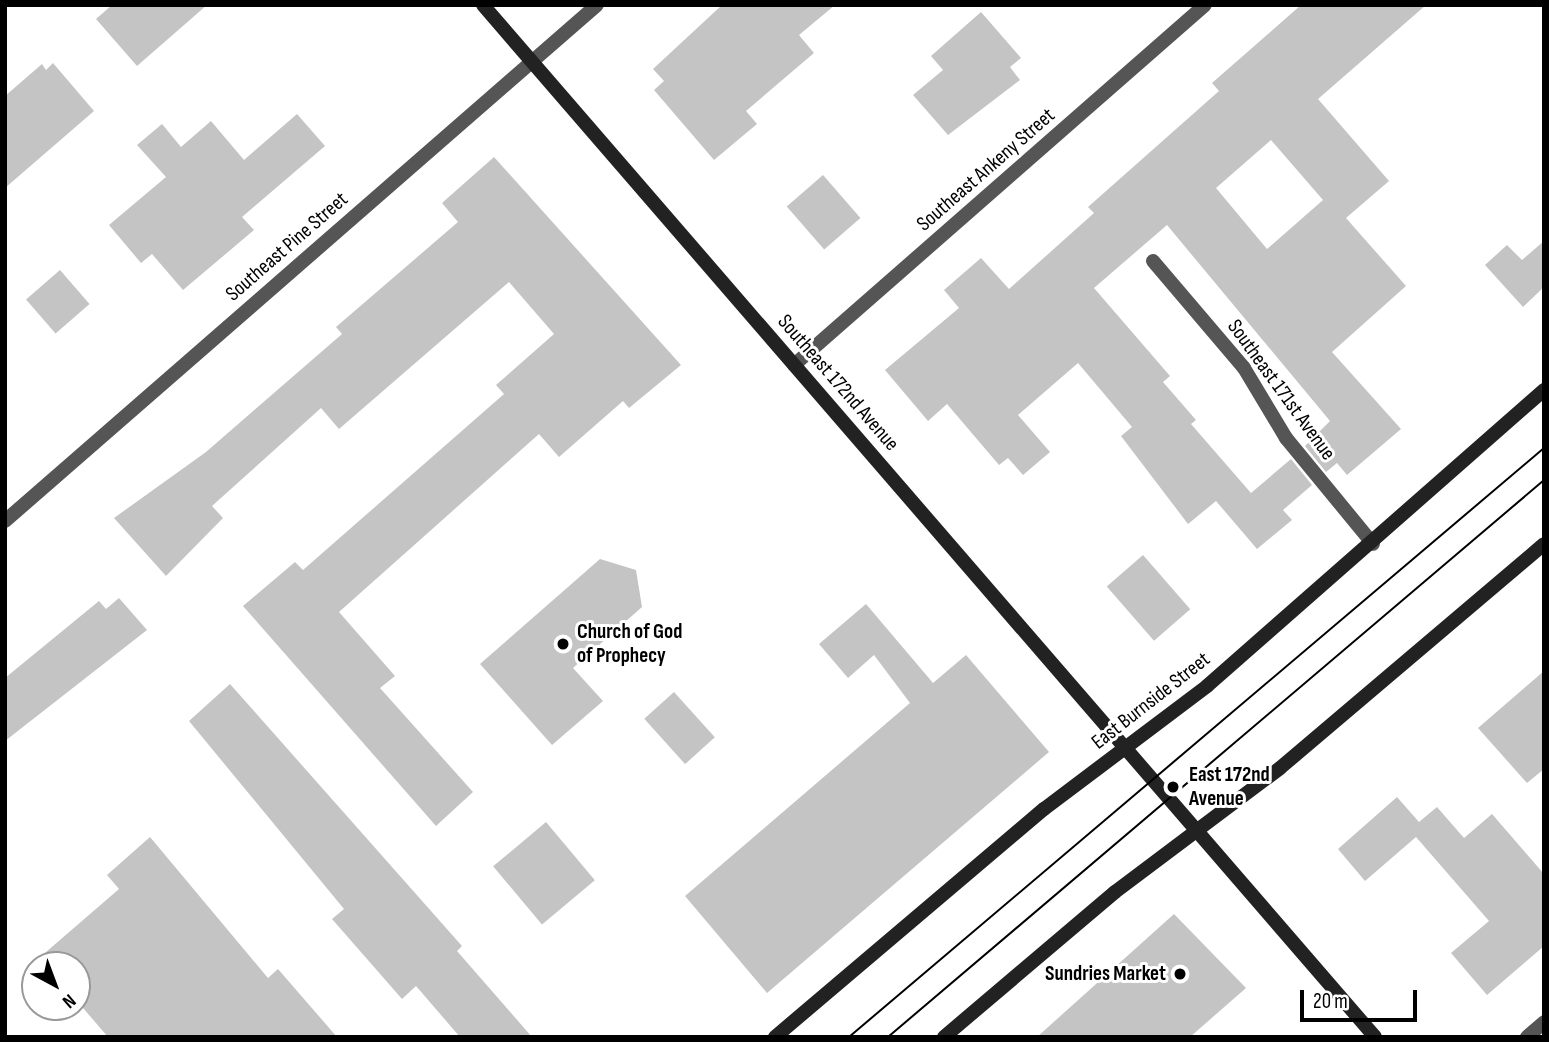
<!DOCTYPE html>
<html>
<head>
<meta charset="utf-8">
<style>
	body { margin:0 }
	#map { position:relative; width:1549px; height:1042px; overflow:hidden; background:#fff; font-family:"Sofia Sans Condensed",sans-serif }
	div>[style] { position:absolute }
	.building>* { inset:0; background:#c4c4c4; transform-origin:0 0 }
	.street>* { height:14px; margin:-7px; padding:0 7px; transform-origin:7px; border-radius:7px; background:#555 }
	.secondary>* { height:14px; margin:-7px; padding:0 7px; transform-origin:7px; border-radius:7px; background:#222 }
	.tram>* { height:2px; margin:-1px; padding:0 1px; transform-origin:1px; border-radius:1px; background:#000 }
	.dots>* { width:19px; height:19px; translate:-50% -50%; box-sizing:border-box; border:4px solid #fff; border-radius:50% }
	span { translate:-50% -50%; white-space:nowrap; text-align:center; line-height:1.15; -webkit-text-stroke:6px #fff; paint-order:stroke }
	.street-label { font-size:21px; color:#000 }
	.poi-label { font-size:21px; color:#000; font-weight:700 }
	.left { translate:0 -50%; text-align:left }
	.right { translate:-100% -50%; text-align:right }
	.frame { position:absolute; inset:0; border:7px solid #000; pointer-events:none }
	.north { position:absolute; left:21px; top:951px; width:70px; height:70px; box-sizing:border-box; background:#fff; border:2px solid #999; border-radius:50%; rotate:139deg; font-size:19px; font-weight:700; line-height:28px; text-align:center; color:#000 }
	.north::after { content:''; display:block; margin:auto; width:24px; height:32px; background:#000; clip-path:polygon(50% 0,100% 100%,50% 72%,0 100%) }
	.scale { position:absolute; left:1300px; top:990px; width:117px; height:32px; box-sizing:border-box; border:4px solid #000; border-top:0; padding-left:9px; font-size:21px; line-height:24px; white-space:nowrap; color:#000; -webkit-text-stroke:5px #fff; paint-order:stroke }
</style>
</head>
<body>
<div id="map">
	<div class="building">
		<i style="clip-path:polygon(112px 5px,207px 5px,137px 66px,96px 19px)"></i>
		<i style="clip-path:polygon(722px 5px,835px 5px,799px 35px,814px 53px,746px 111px,757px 124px,714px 160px,654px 90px,664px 81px,653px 69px)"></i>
		<i style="clip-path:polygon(evenodd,1301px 5px,1426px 5px,1318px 99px,1389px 181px,1346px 218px,1406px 286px,1332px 352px,1401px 429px,1347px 475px,1337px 463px,1326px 472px,1305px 446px,1330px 421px,1167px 225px,1094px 288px,1170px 376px,1163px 382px,1196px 420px,1191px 424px,1251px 493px,1291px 459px,1312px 485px,1283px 510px,1292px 520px,1257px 549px,1216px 501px,1188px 524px,1121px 436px,1132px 427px,1078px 363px,1018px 415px,1050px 452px,1023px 475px,1008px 458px,999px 465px,947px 404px,928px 421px,885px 370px,959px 308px,944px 290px,981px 258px,1009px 289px,1094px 213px,1088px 207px,1219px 91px,1212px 83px,1301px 5px,1271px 140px,1323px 200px,1267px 249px,1216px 188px,1271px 140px)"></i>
		<i style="clip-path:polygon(981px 12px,1021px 58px,1010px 67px,1020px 80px,948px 135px,913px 95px,943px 70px,931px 56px)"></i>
		<i style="clip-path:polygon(53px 63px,94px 111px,5px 188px,5px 96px,42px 64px,46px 70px)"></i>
		<i style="clip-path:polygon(297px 114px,325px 146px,242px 217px,254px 230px,183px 290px,152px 254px,141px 263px,109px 225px,166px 177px,137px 145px,162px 124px,181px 147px,211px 121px,244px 160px)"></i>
		<i style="clip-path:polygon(494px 157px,681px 365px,629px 408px,623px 401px,559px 457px,539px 434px,339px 612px,395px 676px,380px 688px,473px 792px,436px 826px,243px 606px,295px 562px,303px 570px,504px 394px,496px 385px,554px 334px,509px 282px,339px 429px,321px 408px,212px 506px,223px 518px,166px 576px,114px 518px,206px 452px,342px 334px,336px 327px,458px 222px,442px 203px)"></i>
		<i style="left:823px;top:175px;width:57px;height:48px;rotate:49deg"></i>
		<i style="clip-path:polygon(1544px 241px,1544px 287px,1523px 307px,1485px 265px,1507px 245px,1522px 260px)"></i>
		<i style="left:60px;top:270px;width:45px;height:45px;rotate:49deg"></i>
		<i style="left:1143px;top:555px;width:72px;height:48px;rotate:49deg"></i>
		<i style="clip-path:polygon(600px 559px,636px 570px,642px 607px,573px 668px,603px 701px,552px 745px,480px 664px)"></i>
		<i style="clip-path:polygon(119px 598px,147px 630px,5px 741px,5px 678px,99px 601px,106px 609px)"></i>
		<i style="clip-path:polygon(866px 604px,933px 683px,966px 655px,1049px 752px,767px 993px,685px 896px,910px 703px,874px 655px,848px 678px,819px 644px)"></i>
		<i style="clip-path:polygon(1544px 671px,1544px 769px,1527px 783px,1478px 728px)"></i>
		<i style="clip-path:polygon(230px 684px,462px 946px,457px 951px,532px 1037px,460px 1037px,416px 986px,402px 999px,332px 919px,344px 909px,189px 721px)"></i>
		<i style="left:674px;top:692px;width:61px;height:40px;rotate:48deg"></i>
		<i style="clip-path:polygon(1397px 797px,1419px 822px,1437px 807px,1464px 838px,1492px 814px,1544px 874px,1544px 946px,1487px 995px,1451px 953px,1489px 921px,1416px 837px,1365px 881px,1338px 849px)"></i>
		<i style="left:546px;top:822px;width:76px;height:69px;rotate:50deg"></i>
		<i style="clip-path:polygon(150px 837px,268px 978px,278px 969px,337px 1037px,108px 1037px,77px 1001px,77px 965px,31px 965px,119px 889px,107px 875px)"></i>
		<i style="clip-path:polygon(1174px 914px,1246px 988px,1190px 1037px,1037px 1037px)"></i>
	</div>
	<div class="street">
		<i style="left:1153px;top:261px;width:140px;rotate:49.6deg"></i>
		<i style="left:1244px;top:368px;width:82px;rotate:59deg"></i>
		<i style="left:1286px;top:438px;width:137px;rotate:50.6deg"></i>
		<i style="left:794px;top:365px;width:546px;rotate:-41.22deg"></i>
		<i style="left:5px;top:521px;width:785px;rotate:-41.08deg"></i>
		<i style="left:1527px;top:1037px;width:23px;rotate:-41deg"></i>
	</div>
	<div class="secondary">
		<i style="left:483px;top:5px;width:1364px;rotate:49.16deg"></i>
		<i style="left:775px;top:1037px;width:353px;rotate:-40.3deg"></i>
		<i style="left:1044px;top:809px;width:204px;rotate:-37deg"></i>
		<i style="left:1207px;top:686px;width:449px;rotate:-41.3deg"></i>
		<i style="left:944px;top:1037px;width:224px;rotate:-40.3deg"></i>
		<i style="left:1115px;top:892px;width:206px;rotate:-36.9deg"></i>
		<i style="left:1280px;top:768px;width:346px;rotate:-40.3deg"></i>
	</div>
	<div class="tram">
		<i style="left:849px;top:1037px;width:911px;rotate:-40.28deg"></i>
		<i style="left:888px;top:1037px;width:861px;rotate:-40.33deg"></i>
	</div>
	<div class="dots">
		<i style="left:563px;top:644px;background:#000"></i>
		<i style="left:1173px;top:787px;background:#000"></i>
		<i style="left:1180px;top:974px;background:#000"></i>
	</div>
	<div class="street-label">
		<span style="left:986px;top:170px;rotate:-41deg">Southeast Ankeny Street</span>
		<span style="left:287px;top:247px;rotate:-41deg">Southeast Pine Street</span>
		<span style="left:838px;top:383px;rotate:49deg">Southeast 172nd Avenue</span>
		<span style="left:1281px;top:390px;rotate:54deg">Southeast 171st Avenue</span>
		<span style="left:1151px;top:701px;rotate:-38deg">East Burnside Street</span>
	</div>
	<div class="poi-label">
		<span class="left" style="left:577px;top:644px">Church of God<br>of Prophecy</span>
		<span class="left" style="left:1189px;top:787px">East 172nd<br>Avenue</span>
		<span class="right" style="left:1166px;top:974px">Sundries Market</span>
	</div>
	<div class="frame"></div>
	<div class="north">N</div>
	<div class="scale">20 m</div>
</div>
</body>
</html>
